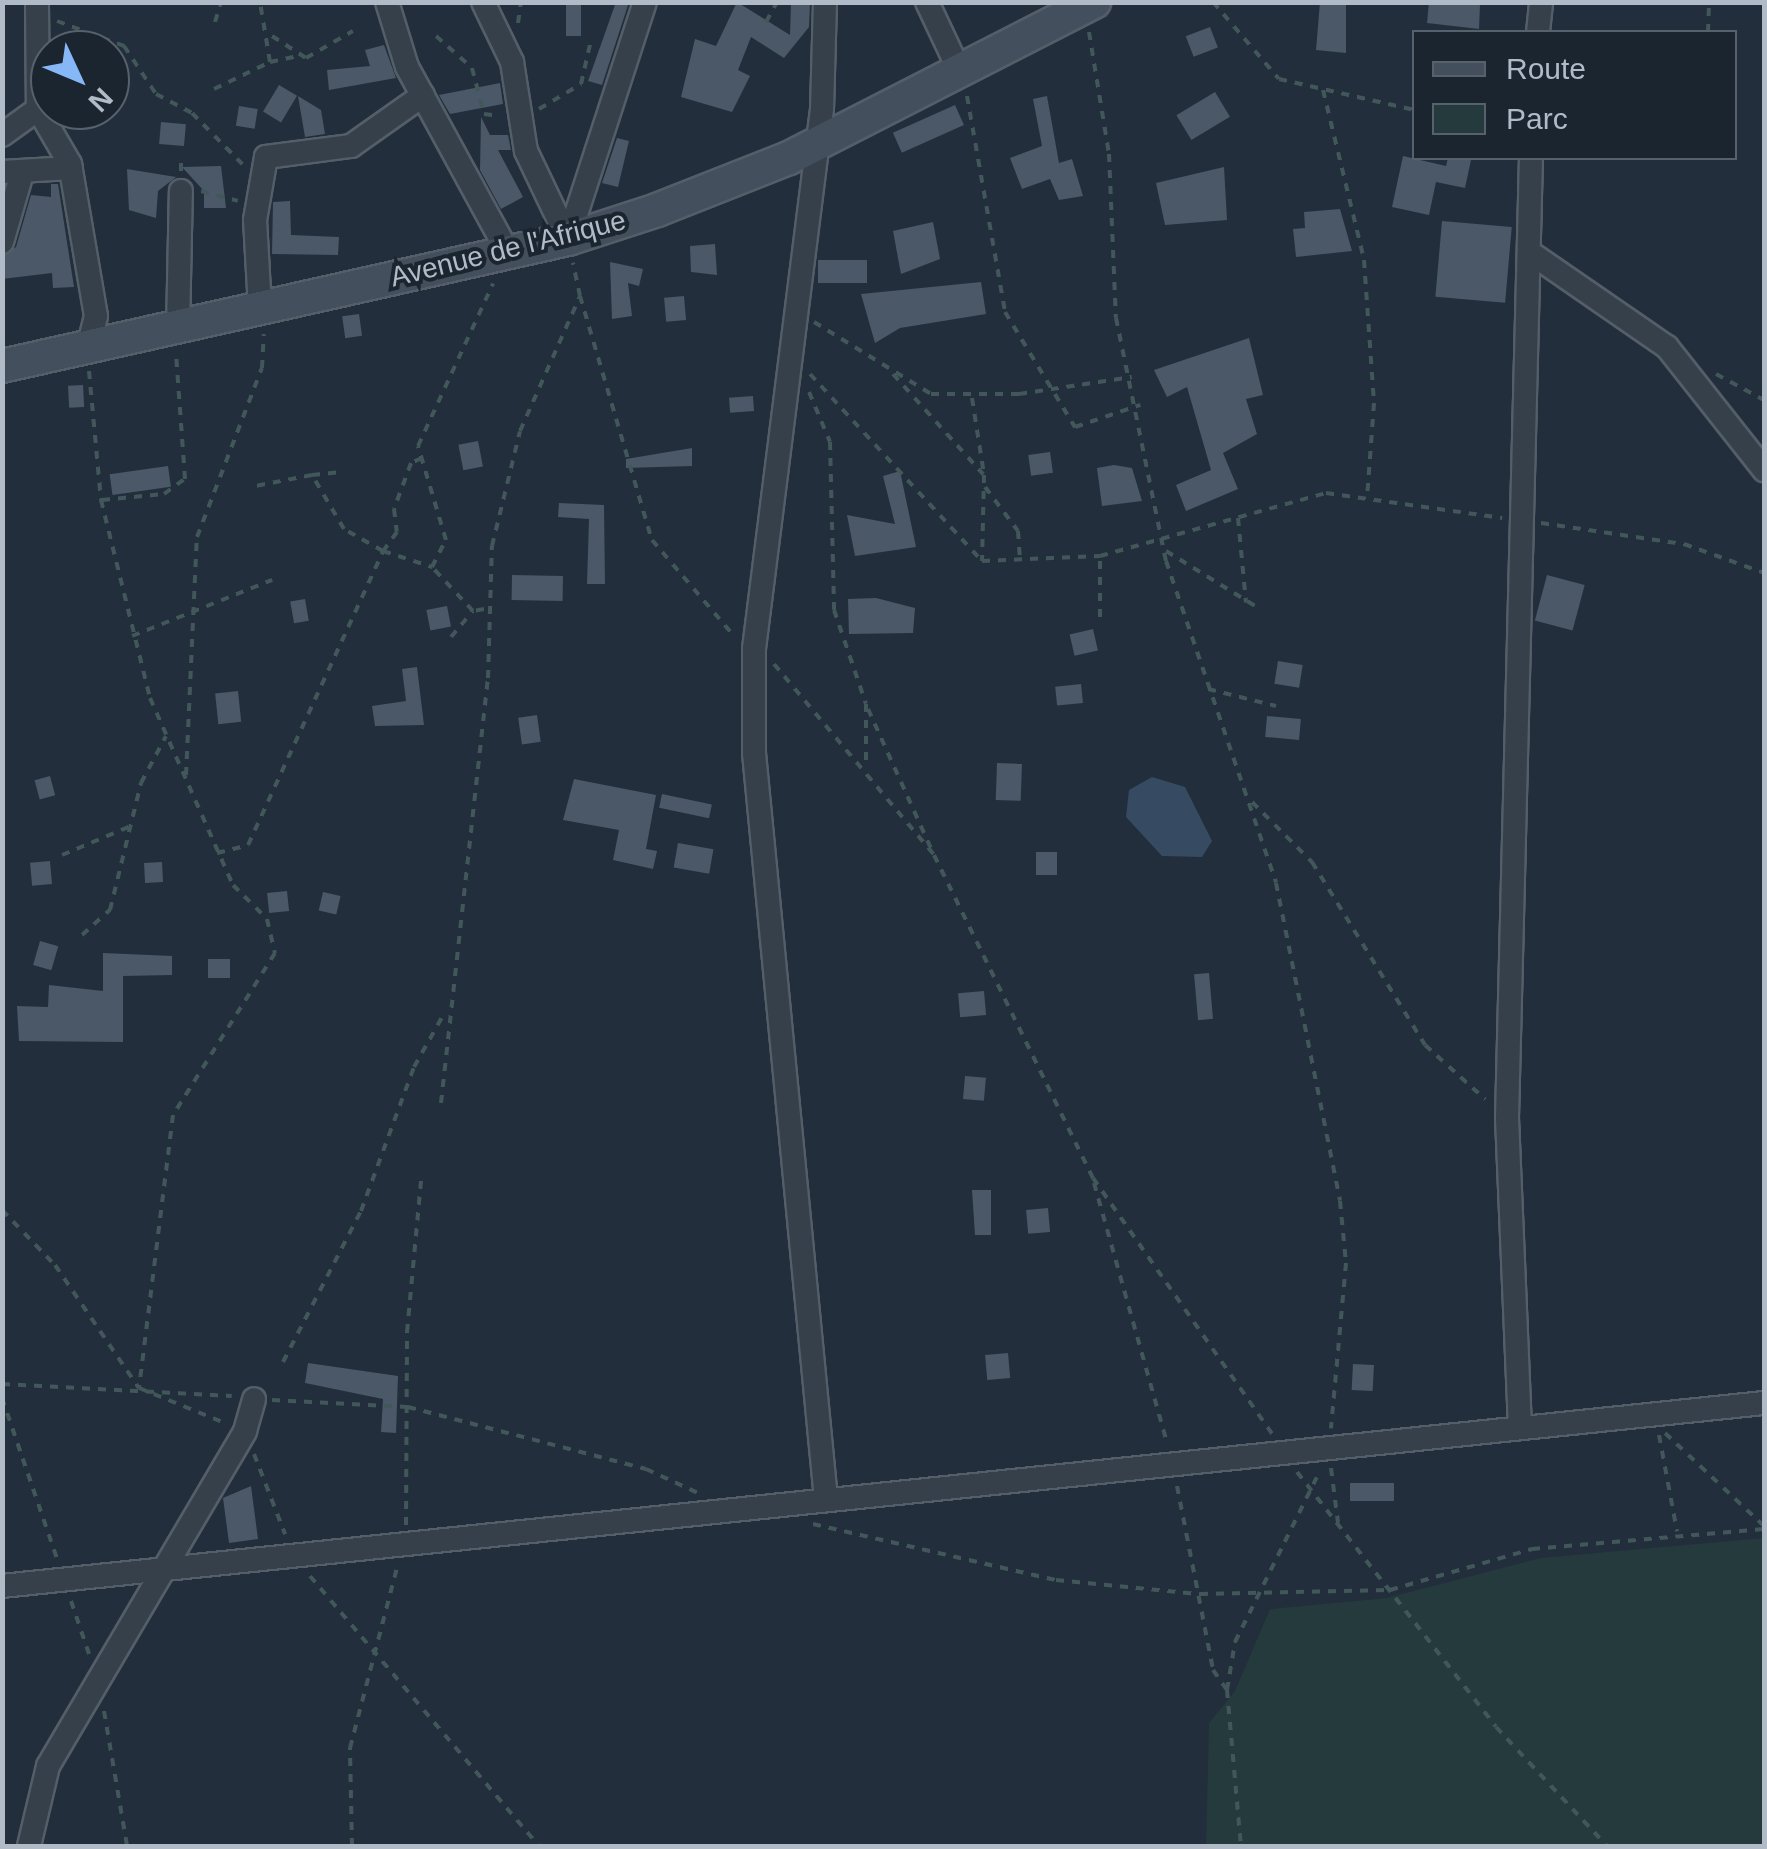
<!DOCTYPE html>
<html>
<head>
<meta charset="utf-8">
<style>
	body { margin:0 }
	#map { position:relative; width:1767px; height:1849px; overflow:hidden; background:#222e3b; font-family:Helvetica,sans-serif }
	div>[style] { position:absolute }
	.green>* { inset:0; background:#243a3c }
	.water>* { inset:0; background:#364b62 }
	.building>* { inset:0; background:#4a5867; transform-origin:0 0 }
	.path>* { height:4px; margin-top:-2px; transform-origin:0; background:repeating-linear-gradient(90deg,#425759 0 8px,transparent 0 16px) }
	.roads { filter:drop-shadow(2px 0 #545e69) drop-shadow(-2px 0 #545e69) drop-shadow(0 2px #545e69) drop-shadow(0 -2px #545e69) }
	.minor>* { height:22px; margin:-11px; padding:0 11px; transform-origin:11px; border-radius:11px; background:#36404b }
	.secondary>* { height:32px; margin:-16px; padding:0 16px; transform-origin:16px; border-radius:16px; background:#444f5e }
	span { translate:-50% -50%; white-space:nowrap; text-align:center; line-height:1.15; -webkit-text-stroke:8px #1b2530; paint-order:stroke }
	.street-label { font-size:28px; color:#b1bbc7 }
	.frame { position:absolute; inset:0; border:5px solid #b1bbc7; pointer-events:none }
	.legend { position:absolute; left:1412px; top:30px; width:325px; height:130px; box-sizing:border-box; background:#1b2530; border:2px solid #57616c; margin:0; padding:12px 18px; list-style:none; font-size:30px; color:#b1bbc7 }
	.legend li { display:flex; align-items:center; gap:20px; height:50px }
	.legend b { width:50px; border:2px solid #57616c }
	.north { position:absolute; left:30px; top:30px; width:100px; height:100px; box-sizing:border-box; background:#1b2530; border:2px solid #57616c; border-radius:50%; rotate:134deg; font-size:28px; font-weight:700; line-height:40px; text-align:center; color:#b1bbc7 }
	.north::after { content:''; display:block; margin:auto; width:35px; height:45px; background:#86b8f7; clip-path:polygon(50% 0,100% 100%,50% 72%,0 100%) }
</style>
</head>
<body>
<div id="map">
	<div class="green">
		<i style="clip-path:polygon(1764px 1538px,1764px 1846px,1206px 1846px,1209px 1723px,1235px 1691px,1270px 1609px,1387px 1598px,1540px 1558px)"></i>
	</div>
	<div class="water">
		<i style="clip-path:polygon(1152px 777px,1185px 787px,1212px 841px,1202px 857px,1162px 856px,1126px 817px,1129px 790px)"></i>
	</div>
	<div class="building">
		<i style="left:566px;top:2px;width:15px;height:34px"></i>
		<i style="clip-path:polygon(616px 2px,629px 2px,602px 85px,588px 81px)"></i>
		<i style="clip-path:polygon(737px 2px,790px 35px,791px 3px,810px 4px,809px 27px,784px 58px,751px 37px,738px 70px,750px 76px,732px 112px,681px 97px,695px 39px,716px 46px)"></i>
		<i style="clip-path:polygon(1320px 2px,1346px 2px,1346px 53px,1316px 50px)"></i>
		<i style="clip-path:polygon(1429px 2px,1480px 5px,1479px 29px,1427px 23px)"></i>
		<i style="left:1210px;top:27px;width:22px;height:26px;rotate:69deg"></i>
		<i style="clip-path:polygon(384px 45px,396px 78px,329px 90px,327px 70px,370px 66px,365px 50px)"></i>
		<i style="clip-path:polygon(500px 83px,503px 104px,450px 114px,439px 95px)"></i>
		<i style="left:279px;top:85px;width:21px;height:31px;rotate:31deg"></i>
		<i style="left:1215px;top:92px;width:29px;height:45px;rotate:59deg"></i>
		<i style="clip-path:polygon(298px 96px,321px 110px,325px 134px,305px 137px)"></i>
		<i style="clip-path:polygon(1047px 96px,1059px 163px,1072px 159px,1083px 196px,1059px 200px,1050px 179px,1022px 189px,1010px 158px,1042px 146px,1033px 99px)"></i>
		<i style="left:955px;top:105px;width:22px;height:68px;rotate:66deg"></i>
		<i style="left:239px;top:106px;width:19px;height:20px;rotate:9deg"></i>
		<i style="clip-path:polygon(481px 117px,490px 135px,508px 135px,511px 150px,498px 150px,523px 197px,501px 209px,480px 170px)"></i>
		<i style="left:161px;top:122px;width:25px;height:22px;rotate:5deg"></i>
		<i style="clip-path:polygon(617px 138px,629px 141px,618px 187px,602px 183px)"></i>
		<i style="clip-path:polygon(1403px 156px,1446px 166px,1448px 158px,1471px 160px,1465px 188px,1436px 182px,1429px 215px,1392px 207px)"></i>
		<i style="clip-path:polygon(221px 166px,226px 208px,204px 208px,204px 191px,182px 167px)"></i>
		<i style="clip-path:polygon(1224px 167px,1227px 220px,1165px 225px,1156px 183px)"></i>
		<i style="clip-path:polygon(127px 169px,176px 177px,158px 191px,156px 218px,129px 210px)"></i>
		<i style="clip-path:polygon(51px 184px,58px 184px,74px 287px,53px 288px,52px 273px,2px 279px,2px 257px,16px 247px,31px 195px,51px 197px)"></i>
		<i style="clip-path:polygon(290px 201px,291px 235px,339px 237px,338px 255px,272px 254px,273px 202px)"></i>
		<i style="clip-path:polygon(1340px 209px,1352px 251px,1296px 257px,1293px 229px,1305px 228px,1304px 212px)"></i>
		<i style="left:1442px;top:221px;width:70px;height:76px;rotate:5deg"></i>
		<i style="clip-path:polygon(933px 222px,940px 259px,901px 274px,893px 231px)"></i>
		<i style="clip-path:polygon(715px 244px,717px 275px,691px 272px,690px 246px)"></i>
		<i style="left:818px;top:260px;width:49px;height:23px"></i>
		<i style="clip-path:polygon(610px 262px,643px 269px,639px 286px,628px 283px,632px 316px,612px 319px)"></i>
		<i style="clip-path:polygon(981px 282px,986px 314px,900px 328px,875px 343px,861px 294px)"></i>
		<i style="left:684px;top:296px;width:24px;height:20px;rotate:85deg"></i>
		<i style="left:359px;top:314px;width:22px;height:17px;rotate:82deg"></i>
		<i style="clip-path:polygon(1249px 338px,1263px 395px,1246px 399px,1257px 434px,1223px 453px,1238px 489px,1186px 511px,1176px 485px,1211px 470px,1187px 387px,1167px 397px,1154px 370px)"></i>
		<i style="left:83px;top:385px;width:22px;height:15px;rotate:87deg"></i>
		<i style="left:753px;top:396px;width:15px;height:24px;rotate:86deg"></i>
		<i style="left:478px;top:441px;width:26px;height:20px;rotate:79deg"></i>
		<i style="clip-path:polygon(692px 448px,692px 466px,626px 468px,626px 459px)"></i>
		<i style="left:1050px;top:452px;width:21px;height:22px;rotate:82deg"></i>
		<i style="clip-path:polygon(1114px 465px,1132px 468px,1142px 501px,1102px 506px,1097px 468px)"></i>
		<i style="left:168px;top:466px;width:21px;height:59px;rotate:82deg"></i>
		<i style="clip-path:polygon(900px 471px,916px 547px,855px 556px,847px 515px,895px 524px,883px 476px)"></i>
		<i style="clip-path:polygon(559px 503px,604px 505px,605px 584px,587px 584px,589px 519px,558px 517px)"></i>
		<i style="left:512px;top:575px;width:51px;height:25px;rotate:1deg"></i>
		<i style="left:1547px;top:575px;width:39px;height:47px;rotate:15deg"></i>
		<i style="clip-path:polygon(876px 598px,915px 608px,913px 633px,849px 634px,848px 599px)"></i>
		<i style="left:305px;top:599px;width:22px;height:15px;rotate:80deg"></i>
		<i style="left:447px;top:606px;width:21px;height:21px;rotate:79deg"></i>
		<i style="left:1093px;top:629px;width:22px;height:24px;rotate:77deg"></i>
		<i style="left:1278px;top:661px;width:25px;height:23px;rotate:9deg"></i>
		<i style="clip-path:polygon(417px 667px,424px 725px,375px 726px,372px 706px,406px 701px,402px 669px)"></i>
		<i style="left:1081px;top:684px;width:19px;height:26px;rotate:84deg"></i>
		<i style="left:238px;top:691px;width:31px;height:23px;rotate:84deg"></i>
		<i style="left:537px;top:715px;width:27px;height:19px;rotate:82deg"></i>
		<i style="left:1267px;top:716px;width:34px;height:21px;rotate:5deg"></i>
		<i style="left:997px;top:763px;width:25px;height:37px;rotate:2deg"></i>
		<i style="left:50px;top:776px;width:20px;height:16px;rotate:75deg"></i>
		<i style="clip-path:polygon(574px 779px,656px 795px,646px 849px,657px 851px,653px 869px,613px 860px,619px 830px,563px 820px)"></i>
		<i style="left:662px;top:794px;width:51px;height:14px;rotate:12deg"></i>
		<i style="left:678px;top:843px;width:36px;height:25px;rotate:10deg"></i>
		<i style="left:1036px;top:852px;width:21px;height:23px"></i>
		<i style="left:50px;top:861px;width:23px;height:20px;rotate:85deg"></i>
		<i style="left:162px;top:862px;width:20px;height:18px;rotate:87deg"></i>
		<i style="left:287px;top:891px;width:20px;height:20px;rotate:84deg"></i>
		<i style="left:323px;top:892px;width:18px;height:19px;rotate:13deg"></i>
		<i style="left:40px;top:941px;width:19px;height:25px;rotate:16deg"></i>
		<i style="clip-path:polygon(103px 953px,172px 956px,172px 975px,123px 976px,123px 1042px,19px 1041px,17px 1006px,48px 1007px,49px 985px,103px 991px)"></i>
		<i style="left:208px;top:959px;width:22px;height:19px"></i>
		<i style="left:1209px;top:973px;width:46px;height:15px;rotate:85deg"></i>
		<i style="left:984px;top:991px;width:24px;height:26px;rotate:85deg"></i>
		<i style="left:965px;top:1076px;width:21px;height:23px;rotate:5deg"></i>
		<i style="clip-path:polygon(972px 1190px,991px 1190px,991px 1235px,975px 1235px)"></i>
		<i style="left:1048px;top:1208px;width:24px;height:22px;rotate:85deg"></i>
		<i style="left:1008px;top:1353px;width:25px;height:23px;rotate:85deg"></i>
		<i style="clip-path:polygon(308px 1363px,398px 1376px,396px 1433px,381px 1432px,383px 1399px,305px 1383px)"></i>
		<i style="left:1353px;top:1364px;width:21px;height:26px;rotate:3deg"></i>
		<i style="left:1350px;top:1483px;width:44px;height:18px"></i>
		<i style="clip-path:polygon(251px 1486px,258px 1539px,229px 1543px,223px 1498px)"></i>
	</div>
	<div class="path">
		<i style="left:1213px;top:2px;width:101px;rotate:49.4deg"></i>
		<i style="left:1279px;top:79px;width:139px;rotate:12.9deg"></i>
		<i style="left:57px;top:21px;width:72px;rotate:20.5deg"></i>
		<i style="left:124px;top:46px;width:58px;rotate:56.3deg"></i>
		<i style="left:156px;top:94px;width:41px;rotate:27.8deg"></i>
		<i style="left:192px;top:113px;width:76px;rotate:45.5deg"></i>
		<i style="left:215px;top:22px;width:21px;rotate:-73deg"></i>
		<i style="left:766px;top:22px;width:23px;rotate:-61deg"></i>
		<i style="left:518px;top:23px;width:21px;rotate:-82deg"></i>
		<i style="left:1089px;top:32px;width:124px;rotate:80.7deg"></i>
		<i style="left:1109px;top:154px;width:164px;rotate:87.6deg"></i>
		<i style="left:1116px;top:318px;width:248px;rotate:78.4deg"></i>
		<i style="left:1166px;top:561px;width:340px;rotate:71.1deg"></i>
		<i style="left:1276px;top:883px;width:324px;rotate:78.6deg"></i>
		<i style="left:1340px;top:1201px;width:62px;rotate:84.5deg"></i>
		<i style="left:1346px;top:1263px;width:166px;rotate:95.2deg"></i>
		<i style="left:1708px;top:32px;width:30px;rotate:-88deg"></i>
		<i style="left:272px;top:36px;width:40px;rotate:32.9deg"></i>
		<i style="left:306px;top:58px;width:54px;rotate:-29.9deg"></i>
		<i style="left:436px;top:36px;width:48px;rotate:41.6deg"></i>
		<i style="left:472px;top:68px;width:48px;rotate:75.4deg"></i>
		<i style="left:484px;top:114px;width:16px;rotate:7deg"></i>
		<i style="left:270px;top:62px;width:25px;rotate:-12deg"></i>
		<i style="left:214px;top:89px;width:62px;rotate:-25.7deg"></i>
		<i style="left:270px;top:62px;width:61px;rotate:-99.5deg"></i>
		<i style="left:1323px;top:90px;width:175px;rotate:76.4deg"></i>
		<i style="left:1364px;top:260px;width:143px;rotate:86deg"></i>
		<i style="left:1374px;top:403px;width:96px;rotate:94.2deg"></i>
		<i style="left:967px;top:96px;width:219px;rotate:80deg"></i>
		<i style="left:1005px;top:312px;width:135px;rotate:58.7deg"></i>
		<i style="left:1075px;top:427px;width:69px;rotate:-18.7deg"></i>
		<i style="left:539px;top:109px;width:49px;rotate:-30.8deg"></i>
		<i style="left:581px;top:84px;width:45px;rotate:-77.2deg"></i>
		<i style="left:181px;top:171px;width:15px;rotate:-90deg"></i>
		<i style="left:201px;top:191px;width:38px;rotate:15deg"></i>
		<i style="left:580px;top:296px;width:254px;rotate:73.6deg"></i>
		<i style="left:652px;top:540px;width:125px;rotate:49.5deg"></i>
		<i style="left:814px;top:322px;width:137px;rotate:31.6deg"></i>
		<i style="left:931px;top:394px;width:88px"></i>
		<i style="left:1019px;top:394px;width:114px;rotate:-8.6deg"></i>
		<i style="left:89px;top:371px;width:130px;rotate:84.7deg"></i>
		<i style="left:101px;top:500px;width:204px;rotate:76.1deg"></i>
		<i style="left:150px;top:698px;width:205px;rotate:66.1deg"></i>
		<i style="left:233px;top:885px;width:48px;rotate:45deg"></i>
		<i style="left:267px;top:919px;width:35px;rotate:77deg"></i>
		<i style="left:275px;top:953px;width:191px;rotate:122.2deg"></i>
		<i style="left:173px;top:1115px;width:275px;rotate:97.1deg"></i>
		<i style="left:810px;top:374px;width:254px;rotate:47.4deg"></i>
		<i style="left:982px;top:561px;width:118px;rotate:-2.4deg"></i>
		<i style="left:1100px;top:556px;width:235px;rotate:-15.6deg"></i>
		<i style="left:1326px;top:493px;width:178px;rotate:8.1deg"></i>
		<i style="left:893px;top:374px;width:135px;rotate:48deg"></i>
		<i style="left:1716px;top:374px;width:55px;rotate:28.4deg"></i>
		<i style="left:809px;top:392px;width:54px;rotate:67.2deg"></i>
		<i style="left:830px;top:442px;width:168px;rotate:88.6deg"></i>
		<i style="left:834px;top:610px;width:99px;rotate:71.2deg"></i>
		<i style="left:866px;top:704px;width:59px;rotate:90deg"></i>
		<i style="left:972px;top:398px;width:78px;rotate:81.1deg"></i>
		<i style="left:984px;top:475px;width:86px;rotate:91.3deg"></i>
		<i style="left:422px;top:458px;width:12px;rotate:156deg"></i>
		<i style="left:411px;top:463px;width:49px;rotate:110.3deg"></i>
		<i style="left:394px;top:509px;width:23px;rotate:83deg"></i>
		<i style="left:397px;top:532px;width:24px;rotate:126deg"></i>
		<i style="left:383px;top:551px;width:52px;rotate:18.1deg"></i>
		<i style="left:312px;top:475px;width:27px;rotate:-6deg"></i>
		<i style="left:985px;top:487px;width:55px;rotate:53.1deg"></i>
		<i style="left:1018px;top:531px;width:32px;rotate:86deg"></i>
		<i style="left:102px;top:500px;width:62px;rotate:-5.5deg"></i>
		<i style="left:164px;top:494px;width:26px;rotate:-36deg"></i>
		<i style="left:185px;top:479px;width:126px;rotate:-94.1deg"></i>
		<i style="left:1238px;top:518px;width:85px;rotate:84.6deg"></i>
		<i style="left:1541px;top:523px;width:145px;rotate:8.4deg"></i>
		<i style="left:1684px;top:544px;width:85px;rotate:19.9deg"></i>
		<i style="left:1166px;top:551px;width:110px;rotate:31.7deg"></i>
		<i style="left:484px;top:609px;width:11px;rotate:170deg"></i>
		<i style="left:473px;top:611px;width:60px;rotate:-133deg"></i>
		<i style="left:432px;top:567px;width:30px;rotate:-63deg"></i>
		<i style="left:446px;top:540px;width:98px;rotate:-106.6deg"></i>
		<i style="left:418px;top:446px;width:179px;rotate:-65.2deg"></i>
		<i style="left:1100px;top:617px;width:61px;rotate:-90deg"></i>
		<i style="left:132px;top:636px;width:151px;rotate:-21.8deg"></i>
		<i style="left:451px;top:637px;width:34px;rotate:-50deg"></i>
		<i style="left:774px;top:664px;width:249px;rotate:50deg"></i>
		<i style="left:934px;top:855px;width:360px;rotate:63.8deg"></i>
		<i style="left:1093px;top:1178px;width:314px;rotate:55deg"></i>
		<i style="left:1208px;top:689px;width:70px;rotate:14deg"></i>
		<i style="left:868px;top:709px;width:156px;rotate:65.7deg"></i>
		<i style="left:186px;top:775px;width:238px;rotate:-87.4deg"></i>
		<i style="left:197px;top:537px;width:181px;rotate:-69deg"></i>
		<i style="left:262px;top:368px;width:34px;rotate:-87deg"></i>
		<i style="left:1252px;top:802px;width:85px;rotate:45deg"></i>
		<i style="left:1312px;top:862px;width:215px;rotate:58.3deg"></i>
		<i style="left:1425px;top:1045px;width:81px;rotate:42deg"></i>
		<i style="left:217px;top:853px;width:32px;rotate:-14deg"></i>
		<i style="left:248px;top:845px;width:324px;rotate:-65.3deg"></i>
		<i style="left:383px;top:551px;width:45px;rotate:-150.6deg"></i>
		<i style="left:344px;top:529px;width:63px;rotate:-120.7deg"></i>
		<i style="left:312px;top:475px;width:63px;rotate:169deg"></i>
		<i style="left:62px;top:855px;width:75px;rotate:-22.8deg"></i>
		<i style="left:82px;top:935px;width:38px;rotate:-42deg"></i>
		<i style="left:110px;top:910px;width:131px;rotate:-76.3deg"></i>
		<i style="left:141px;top:783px;width:53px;rotate:-62deg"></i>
		<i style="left:441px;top:1103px;width:428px;rotate:-83.7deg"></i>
		<i style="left:488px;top:678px;width:132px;rotate:-88.3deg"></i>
		<i style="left:492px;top:546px;width:118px;rotate:-76.3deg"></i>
		<i style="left:520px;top:431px;width:148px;rotate:-66deg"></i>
		<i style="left:580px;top:296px;width:34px;rotate:-102deg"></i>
		<i style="left:1094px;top:1183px;width:270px;rotate:74.3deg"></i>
		<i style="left:2px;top:1210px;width:76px;rotate:46.1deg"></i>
		<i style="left:55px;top:1265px;width:149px;rotate:55.7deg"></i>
		<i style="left:139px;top:1388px;width:95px;rotate:22.2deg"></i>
		<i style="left:283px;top:1362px;width:170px;rotate:-62.7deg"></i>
		<i style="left:361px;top:1211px;width:153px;rotate:-69.8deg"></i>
		<i style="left:414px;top:1067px;width:63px;rotate:-60.6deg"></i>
		<i style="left:2px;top:1384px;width:230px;rotate:3deg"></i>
		<i style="left:2px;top:1398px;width:170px;rotate:71.1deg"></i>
		<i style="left:272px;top:1400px;width:136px;rotate:2.9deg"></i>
		<i style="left:408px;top:1407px;width:246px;rotate:14.6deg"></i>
		<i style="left:646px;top:1469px;width:57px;rotate:24.8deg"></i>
		<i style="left:1665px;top:1433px;width:136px;rotate:43.2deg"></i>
		<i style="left:1659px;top:1435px;width:98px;rotate:79.4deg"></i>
		<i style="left:254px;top:1454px;width:86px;rotate:68.8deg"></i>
		<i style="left:1331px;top:1468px;width:55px;rotate:82.7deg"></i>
		<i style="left:1297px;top:1472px;width:323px;rotate:52deg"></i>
		<i style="left:1496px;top:1727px;width:163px;rotate:47deg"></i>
		<i style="left:1177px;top:1486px;width:187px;rotate:78.9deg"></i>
		<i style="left:1213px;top:1670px;width:24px;rotate:55deg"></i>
		<i style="left:1227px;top:1690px;width:157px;rotate:84.9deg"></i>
		<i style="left:813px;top:1524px;width:249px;rotate:13deg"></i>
		<i style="left:1056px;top:1580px;width:145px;rotate:5.6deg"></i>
		<i style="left:1200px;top:1594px;width:190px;rotate:-1.2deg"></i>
		<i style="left:1390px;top:1590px;width:148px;rotate:-16.1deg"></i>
		<i style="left:1532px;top:1549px;width:233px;rotate:-4.9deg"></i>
		<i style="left:406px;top:1525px;width:193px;rotate:-89.7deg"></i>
		<i style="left:407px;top:1332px;width:152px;rotate:-84.7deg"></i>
		<i style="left:310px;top:1576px;width:354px;rotate:49.7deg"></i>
		<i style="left:71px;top:1601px;width:56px;rotate:71.2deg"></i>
		<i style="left:1227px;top:1690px;width:49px;rotate:-80.5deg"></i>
		<i style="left:1235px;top:1642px;width:191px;rotate:-63.6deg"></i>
		<i style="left:104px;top:1711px;width:137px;rotate:80.3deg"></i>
		<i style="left:352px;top:1846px;width:98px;rotate:-91.2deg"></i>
		<i style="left:350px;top:1748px;width:190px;rotate:-75.4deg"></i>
	</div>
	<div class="roads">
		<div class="minor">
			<i style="left:37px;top:2px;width:107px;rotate:89.5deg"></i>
			<i style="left:38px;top:109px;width:64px;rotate:59.8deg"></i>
			<i style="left:70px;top:164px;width:154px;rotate:80.3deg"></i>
			<i style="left:96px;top:316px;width:36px;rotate:104deg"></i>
			<i style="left:387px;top:2px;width:68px;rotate:72.9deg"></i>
			<i style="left:407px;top:67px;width:211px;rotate:61.4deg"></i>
			<i style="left:483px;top:2px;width:67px;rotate:64.2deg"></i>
			<i style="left:512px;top:62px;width:90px;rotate:81.1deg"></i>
			<i style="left:526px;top:151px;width:98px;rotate:64.5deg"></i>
			<i style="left:825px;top:2px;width:107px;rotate:91.6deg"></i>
			<i style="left:822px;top:109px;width:544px;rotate:97.18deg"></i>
			<i style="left:754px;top:649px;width:104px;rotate:90deg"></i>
			<i style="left:754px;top:753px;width:750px;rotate:84.49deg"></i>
			<i style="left:927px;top:2px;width:77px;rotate:64.8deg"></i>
			<i style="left:1538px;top:32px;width:30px;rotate:-84deg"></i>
			<i style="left:2px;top:135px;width:44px;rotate:-35.8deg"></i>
			<i style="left:2px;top:172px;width:69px;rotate:-3.3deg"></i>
			<i style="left:568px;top:239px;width:249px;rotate:-72deg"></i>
			<i style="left:2px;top:242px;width:72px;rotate:-73.8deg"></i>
			<i style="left:1535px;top:256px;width:160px;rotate:34.6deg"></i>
			<i style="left:1667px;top:347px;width:157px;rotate:51.7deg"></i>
			<i style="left:260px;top:309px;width:89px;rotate:-93.2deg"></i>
			<i style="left:255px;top:220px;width:64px;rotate:-80.1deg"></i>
			<i style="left:266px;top:157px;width:86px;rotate:-7.4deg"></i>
			<i style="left:351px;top:146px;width:88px;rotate:-35.3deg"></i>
			<i style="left:178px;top:329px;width:138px;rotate:-88.8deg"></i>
			<i style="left:1520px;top:1428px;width:310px;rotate:-92.4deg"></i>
			<i style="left:1507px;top:1118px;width:960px;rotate:-88.57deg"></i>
			<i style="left:2px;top:1586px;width:1771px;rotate:-5.93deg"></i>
			<i style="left:29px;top:1846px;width:82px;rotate:-76.6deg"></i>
			<i style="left:48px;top:1766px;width:389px;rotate:-59.5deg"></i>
			<i style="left:245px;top:1431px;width:33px;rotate:-74deg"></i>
		</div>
		<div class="secondary">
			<i style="left:2px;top:366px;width:580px;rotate:-12.65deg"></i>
			<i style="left:568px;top:239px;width:94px;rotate:-18deg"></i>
			<i style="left:657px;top:210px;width:142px;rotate:-21.5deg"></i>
			<i style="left:789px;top:158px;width:343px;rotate:-27.1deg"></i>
		</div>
	</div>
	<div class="street-label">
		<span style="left:508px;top:249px;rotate:-14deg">Avenue de l'Afrique</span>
	</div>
	<div class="frame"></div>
	<ul class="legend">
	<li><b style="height:12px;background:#444f5e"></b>Route</li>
	<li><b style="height:28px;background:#243a3c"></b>Parc</li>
	</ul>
	<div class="north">N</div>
</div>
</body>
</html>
